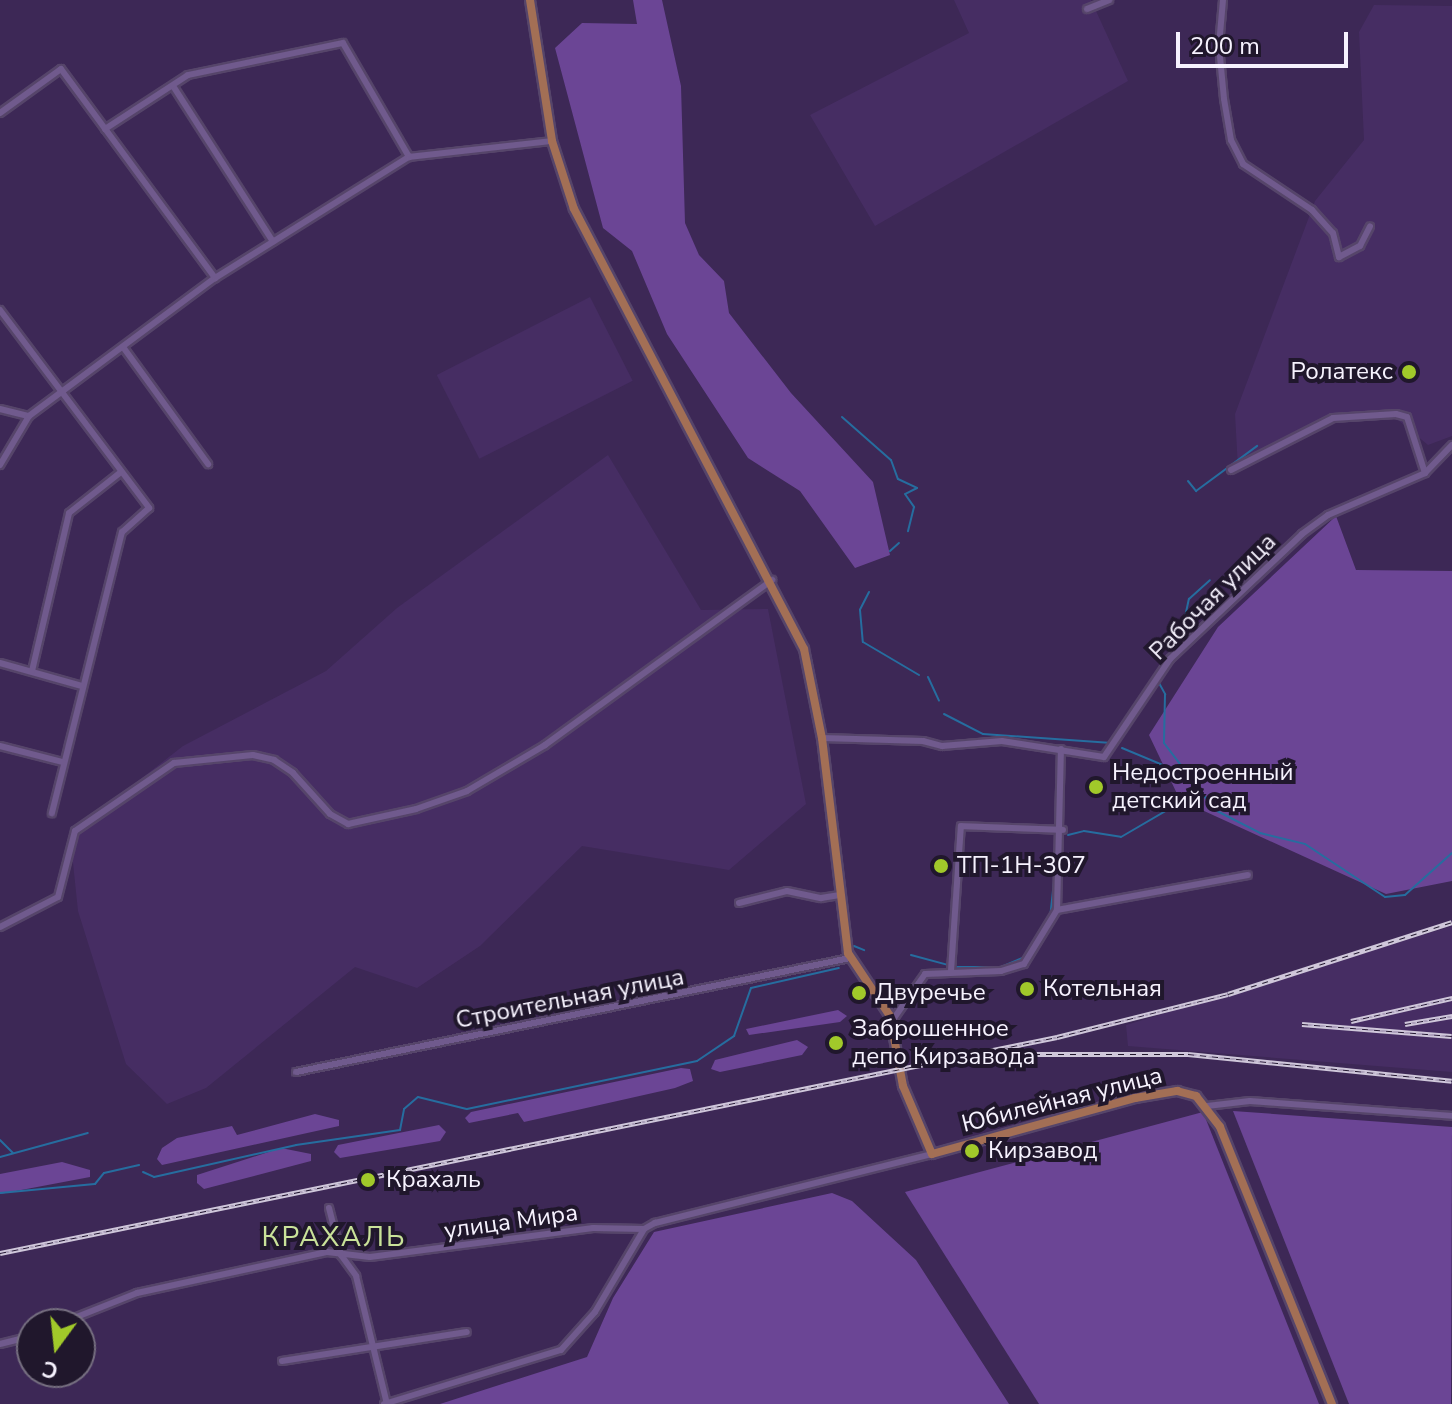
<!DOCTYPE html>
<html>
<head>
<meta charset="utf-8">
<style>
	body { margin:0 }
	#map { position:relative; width:1452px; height:1404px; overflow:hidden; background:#3d2856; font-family:"Nunito Sans",sans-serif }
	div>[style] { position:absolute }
	.built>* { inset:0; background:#462d63; transform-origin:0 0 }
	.green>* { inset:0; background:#6b4595 }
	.stream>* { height:2px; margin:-1px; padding:0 1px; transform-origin:1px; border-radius:1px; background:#266d9f }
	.roads { filter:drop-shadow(2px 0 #56456a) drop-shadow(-2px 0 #56456a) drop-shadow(0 2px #56456a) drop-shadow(0 -2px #56456a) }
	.minor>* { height:6px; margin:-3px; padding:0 3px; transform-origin:3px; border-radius:3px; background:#705a8d }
	.major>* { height:8px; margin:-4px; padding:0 4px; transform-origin:4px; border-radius:4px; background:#a36f55 }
	.rail>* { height:5px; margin-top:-2.5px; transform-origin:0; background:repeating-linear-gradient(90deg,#20172c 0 6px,#cfc7da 0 12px); box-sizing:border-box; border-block:2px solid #cfc7da }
	.dots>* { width:22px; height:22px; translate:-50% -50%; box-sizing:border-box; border:4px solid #20172c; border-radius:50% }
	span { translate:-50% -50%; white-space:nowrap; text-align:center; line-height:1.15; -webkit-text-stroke:8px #20172c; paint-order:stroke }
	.poi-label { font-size:24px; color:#f6f2fe }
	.right { translate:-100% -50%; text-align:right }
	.left { translate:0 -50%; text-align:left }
	.street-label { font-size:24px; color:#f6f2fe }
	.quarter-label { font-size:28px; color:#c9e299; letter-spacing:2px }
	.north { position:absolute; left:16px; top:1308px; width:80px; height:80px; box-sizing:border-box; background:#20172c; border:2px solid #766f80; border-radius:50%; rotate:195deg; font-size:22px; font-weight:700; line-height:32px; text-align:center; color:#f6f2fe }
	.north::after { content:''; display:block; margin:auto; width:28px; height:36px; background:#a1c92a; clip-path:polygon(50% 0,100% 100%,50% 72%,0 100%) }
	.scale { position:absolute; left:1176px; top:32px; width:172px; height:36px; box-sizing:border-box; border:4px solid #f6f2fe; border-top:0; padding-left:10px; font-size:24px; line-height:28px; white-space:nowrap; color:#f6f2fe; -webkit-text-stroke:6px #20172c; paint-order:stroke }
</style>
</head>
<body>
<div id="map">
	<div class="built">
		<i style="clip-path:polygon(954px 0,1091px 0,1128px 81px,875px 226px,810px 115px,969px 33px)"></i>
		<i style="clip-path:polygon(1374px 5px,1452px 6px,1452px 436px,1428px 445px,1392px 415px,1328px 422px,1238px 468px,1235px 414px,1315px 201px,1364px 140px,1359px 32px)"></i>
		<i style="left:590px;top:297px;width:94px;height:172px;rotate:63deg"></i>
		<i style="clip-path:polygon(608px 455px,701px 610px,768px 609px,806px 804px,729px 870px,582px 846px,480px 946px,417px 988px,355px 967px,206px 1088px,167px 1104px,126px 1064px,78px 911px,70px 834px,183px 746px,326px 671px,397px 608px)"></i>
		<i style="clip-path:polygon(1452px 926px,1452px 1072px,1128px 1046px,1126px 1025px)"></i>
	</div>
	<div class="green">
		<i style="clip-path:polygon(633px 0,662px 0,681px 86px,685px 223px,699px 255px,724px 281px,729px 313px,791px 393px,873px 482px,890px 555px,855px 568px,800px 491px,748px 458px,667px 334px,632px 251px,603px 228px,555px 48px,582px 23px,637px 24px)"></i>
		<i style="clip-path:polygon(1336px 516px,1356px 570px,1452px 571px,1452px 881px,1386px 894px,1180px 800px,1149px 735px,1218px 627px)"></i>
		<i style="clip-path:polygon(838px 1010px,847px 1016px,840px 1022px,749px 1035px,746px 1029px)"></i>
		<i style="clip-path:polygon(797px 1040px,808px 1047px,802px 1055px,720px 1072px,711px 1069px,715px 1060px)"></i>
		<i style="clip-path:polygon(681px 1068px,690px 1069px,693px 1081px,675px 1088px,524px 1122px,518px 1113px,469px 1123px,465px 1118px,471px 1112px)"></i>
		<i style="clip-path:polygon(1233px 1111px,1452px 1127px,1451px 1404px,1349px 1404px)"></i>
		<i style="clip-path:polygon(1203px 1112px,1319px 1404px,1039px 1404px,905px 1192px)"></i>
		<i style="clip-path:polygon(315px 1114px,339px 1120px,339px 1126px,162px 1165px,157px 1159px,162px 1148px,177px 1138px,232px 1126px,237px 1135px)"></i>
		<i style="clip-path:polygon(439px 1125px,446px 1132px,440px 1141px,340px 1158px,334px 1152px,338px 1145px)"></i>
		<i style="clip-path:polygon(281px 1148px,311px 1154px,311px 1161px,204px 1189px,197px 1183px,197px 1175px)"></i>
		<i style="clip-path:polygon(62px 1162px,90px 1170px,90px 1177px,0 1194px,0 1174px)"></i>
		<i style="clip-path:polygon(832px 1193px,852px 1201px,916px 1260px,1009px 1404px,440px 1404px,587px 1357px,613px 1298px,654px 1232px)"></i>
	</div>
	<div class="stream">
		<i style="left:842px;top:417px;width:65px;rotate:41.3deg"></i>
		<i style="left:891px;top:460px;width:20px;rotate:70deg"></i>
		<i style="left:898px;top:479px;width:21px;rotate:25deg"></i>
		<i style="left:917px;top:488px;width:13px;rotate:153deg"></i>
		<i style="left:905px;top:494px;width:16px;rotate:55deg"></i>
		<i style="left:914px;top:507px;width:25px;rotate:104deg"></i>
		<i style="left:1188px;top:481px;width:13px;rotate:51deg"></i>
		<i style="left:1196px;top:491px;width:76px;rotate:-36.4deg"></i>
		<i style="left:890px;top:551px;width:12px;rotate:-42deg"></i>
		<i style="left:869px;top:592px;width:20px;rotate:117deg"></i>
		<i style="left:860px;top:610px;width:32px;rotate:85deg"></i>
		<i style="left:863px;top:642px;width:65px;rotate:30.5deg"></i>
		<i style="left:928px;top:677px;width:26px;rotate:65deg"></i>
		<i style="left:1154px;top:677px;width:49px;rotate:-56.6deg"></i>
		<i style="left:1181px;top:636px;width:38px;rotate:-78deg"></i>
		<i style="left:1189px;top:599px;width:28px;rotate:-42deg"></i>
		<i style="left:1159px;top:683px;width:13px;rotate:61deg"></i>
		<i style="left:1165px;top:694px;width:49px;rotate:91.2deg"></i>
		<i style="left:1164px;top:743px;width:84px;rotate:52.7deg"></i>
		<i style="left:1215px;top:810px;width:51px;rotate:27.1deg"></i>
		<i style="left:1260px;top:833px;width:46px;rotate:13.7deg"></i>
		<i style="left:1305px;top:844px;width:96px;rotate:33.5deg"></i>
		<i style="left:1385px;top:897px;width:20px;rotate:-6deg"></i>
		<i style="left:1405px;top:895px;width:63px;rotate:-41.8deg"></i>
		<i style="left:944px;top:714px;width:44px;rotate:27.1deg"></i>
		<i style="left:983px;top:734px;width:129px;rotate:4deg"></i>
		<i style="left:1122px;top:748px;width:70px;rotate:22.6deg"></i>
		<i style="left:1068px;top:835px;width:16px;rotate:-14deg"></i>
		<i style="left:1084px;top:831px;width:37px;rotate:9deg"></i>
		<i style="left:1121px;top:837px;width:91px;rotate:-30.2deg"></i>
		<i style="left:1050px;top:918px;width:46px;rotate:-83.8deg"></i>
		<i style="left:854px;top:946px;width:11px;rotate:22deg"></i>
		<i style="left:911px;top:955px;width:39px;rotate:15deg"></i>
		<i style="left:957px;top:967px;width:44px"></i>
		<i style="left:1001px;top:967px;width:26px;rotate:-23deg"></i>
		<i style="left:0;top:1140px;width:18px;rotate:45deg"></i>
		<i style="left:0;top:1157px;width:91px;rotate:-15.3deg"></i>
		<i style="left:143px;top:1172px;width:12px;rotate:24deg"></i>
		<i style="left:154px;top:1177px;width:146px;rotate:-12.7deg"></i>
		<i style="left:296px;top:1145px;width:105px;rotate:-8.2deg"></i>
		<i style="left:400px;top:1130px;width:21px;rotate:-79deg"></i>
		<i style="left:404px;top:1109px;width:18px;rotate:-41deg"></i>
		<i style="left:418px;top:1097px;width:50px;rotate:13.8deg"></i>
		<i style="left:467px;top:1109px;width:235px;rotate:-11.8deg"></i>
		<i style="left:697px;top:1061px;width:45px;rotate:-34deg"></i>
		<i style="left:734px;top:1036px;width:51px;rotate:-70.5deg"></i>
		<i style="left:751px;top:988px;width:90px;rotate:-12.8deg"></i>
		<i style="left:0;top:1193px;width:95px;rotate:-5.4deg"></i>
		<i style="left:95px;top:1184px;width:14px;rotate:-51deg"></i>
		<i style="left:104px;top:1173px;width:36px;rotate:-13deg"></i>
	</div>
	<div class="roads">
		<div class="minor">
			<i style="left:1223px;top:0;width:46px;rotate:95deg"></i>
			<i style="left:1219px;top:46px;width:53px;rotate:84.6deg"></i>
			<i style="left:1224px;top:99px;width:42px;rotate:80.3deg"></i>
			<i style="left:1231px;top:140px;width:27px;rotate:63deg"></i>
			<i style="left:1243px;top:164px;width:83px;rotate:33.7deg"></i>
			<i style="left:1312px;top:210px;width:31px;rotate:48deg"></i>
			<i style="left:1333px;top:233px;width:25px;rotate:76deg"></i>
			<i style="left:1339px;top:257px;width:24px;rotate:-28deg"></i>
			<i style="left:1360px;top:246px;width:22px;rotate:-63deg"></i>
			<i style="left:1087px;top:9px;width:24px;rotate:-22deg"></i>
			<i style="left:173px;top:86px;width:185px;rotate:57.3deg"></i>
			<i style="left:0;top:113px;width:75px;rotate:-35.8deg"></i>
			<i style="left:61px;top:69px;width:260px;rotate:53.6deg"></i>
			<i style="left:105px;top:129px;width:99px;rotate:-33deg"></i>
			<i style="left:188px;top:75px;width:158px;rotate:-11.7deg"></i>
			<i style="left:343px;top:43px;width:132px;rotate:59.9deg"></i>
			<i style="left:0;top:310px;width:248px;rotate:53deg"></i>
			<i style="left:149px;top:508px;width:36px;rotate:138deg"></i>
			<i style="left:122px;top:532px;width:290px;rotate:104deg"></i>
			<i style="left:123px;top:347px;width:145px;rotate:54deg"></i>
			<i style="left:0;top:409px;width:30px;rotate:14deg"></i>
			<i style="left:0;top:465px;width:57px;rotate:-59.4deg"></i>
			<i style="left:29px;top:416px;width:232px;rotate:-36.6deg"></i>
			<i style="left:215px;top:278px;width:229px;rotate:-32deg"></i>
			<i style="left:409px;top:157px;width:144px;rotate:-6.4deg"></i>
			<i style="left:1231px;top:470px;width:114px;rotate:-27deg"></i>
			<i style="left:1333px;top:418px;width:63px;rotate:-3.6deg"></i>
			<i style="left:1396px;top:414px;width:11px;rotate:15deg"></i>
			<i style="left:1407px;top:417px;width:59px;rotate:72.2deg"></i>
			<i style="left:0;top:663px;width:85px;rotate:15.7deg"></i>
			<i style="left:32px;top:671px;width:162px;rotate:-76.8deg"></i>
			<i style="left:69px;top:513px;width:66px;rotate:-38.3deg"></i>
			<i style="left:822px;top:738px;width:101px;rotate:1.7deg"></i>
			<i style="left:923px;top:741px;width:20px;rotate:15deg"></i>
			<i style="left:942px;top:746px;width:60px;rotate:-4.8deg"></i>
			<i style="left:1002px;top:741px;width:103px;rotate:8.9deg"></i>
			<i style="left:1104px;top:757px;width:118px;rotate:-56deg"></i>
			<i style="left:1170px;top:659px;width:182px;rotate:-43.4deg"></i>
			<i style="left:1302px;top:534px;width:32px;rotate:-36deg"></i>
			<i style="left:1328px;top:515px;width:106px;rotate:-23.4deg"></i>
			<i style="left:1425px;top:473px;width:39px;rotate:-46deg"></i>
			<i style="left:0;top:746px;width:65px;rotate:14.3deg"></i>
			<i style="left:739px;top:903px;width:49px;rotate:-14deg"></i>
			<i style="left:787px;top:891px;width:35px;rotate:12deg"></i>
			<i style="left:821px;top:898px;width:19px;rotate:-9deg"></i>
			<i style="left:1057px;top:910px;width:161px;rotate:-88.6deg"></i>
			<i style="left:0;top:927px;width:65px;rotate:-27.3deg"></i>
			<i style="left:58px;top:897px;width:68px;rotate:-75.6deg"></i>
			<i style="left:75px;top:831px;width:120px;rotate:-34.5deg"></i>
			<i style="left:174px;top:763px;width:79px;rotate:-5.8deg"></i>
			<i style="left:253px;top:755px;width:22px;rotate:13deg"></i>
			<i style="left:274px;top:760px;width:23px;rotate:34deg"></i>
			<i style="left:293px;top:773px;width:55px;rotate:47.9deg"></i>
			<i style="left:330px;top:814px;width:21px;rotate:29deg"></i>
			<i style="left:348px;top:824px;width:70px;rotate:-12.4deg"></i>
			<i style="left:416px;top:809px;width:54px;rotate:-19.4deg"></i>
			<i style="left:467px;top:791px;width:91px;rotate:-30.5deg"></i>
			<i style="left:545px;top:745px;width:281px;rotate:-36deg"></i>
			<i style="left:951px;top:971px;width:145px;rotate:-86.1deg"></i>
			<i style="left:961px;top:826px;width:102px;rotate:2.2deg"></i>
			<i style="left:892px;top:1021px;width:57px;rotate:-54.9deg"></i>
			<i style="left:925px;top:974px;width:76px;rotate:-2.3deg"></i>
			<i style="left:1001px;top:971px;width:24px;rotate:-17deg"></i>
			<i style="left:1024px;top:964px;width:63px;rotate:-58.6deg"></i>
			<i style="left:1057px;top:910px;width:194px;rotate:-10.4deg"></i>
			<i style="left:296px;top:1072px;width:566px;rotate:-11.63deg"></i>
			<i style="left:1207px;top:1106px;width:43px;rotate:-6.6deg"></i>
			<i style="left:1250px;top:1101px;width:203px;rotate:4.2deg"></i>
			<i style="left:329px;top:1208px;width:49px;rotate:75.7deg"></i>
			<i style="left:341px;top:1255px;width:26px;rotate:54deg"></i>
			<i style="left:356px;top:1276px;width:132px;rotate:76.4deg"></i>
			<i style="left:59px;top:1324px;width:84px;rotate:-21.7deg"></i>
			<i style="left:137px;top:1293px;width:194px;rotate:-12.2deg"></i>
			<i style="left:327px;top:1252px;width:43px;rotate:6.6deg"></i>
			<i style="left:370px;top:1257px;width:225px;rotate:-7.4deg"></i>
			<i style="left:593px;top:1228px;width:51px;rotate:1.1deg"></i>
			<i style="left:0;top:1344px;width:33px;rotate:-14deg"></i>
			<i style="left:282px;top:1361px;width:187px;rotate:-8.9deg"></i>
			<i style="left:384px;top:1404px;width:185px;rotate:-17deg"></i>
			<i style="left:561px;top:1350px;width:51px;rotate:-48.2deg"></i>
			<i style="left:595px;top:1312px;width:96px;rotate:-59.4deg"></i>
			<i style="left:644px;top:1229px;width:13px;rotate:-29deg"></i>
			<i style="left:655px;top:1223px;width:285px;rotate:-14deg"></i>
		</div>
		<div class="major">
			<i style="left:530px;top:0;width:143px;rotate:81.1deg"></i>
			<i style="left:552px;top:141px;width:71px;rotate:72.1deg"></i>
			<i style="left:574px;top:209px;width:496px;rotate:62.4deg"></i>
			<i style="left:804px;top:649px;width:91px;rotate:78.6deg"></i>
			<i style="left:822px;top:738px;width:217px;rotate:83.1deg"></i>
			<i style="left:848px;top:953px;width:76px;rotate:56.3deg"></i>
			<i style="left:890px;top:1016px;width:71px;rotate:79.5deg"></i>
			<i style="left:903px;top:1086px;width:74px;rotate:66.9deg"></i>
			<i style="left:932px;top:1154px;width:211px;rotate:-15.4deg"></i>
			<i style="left:1135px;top:1098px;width:43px;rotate:-9.5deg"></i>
			<i style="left:1177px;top:1091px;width:20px;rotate:15deg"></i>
			<i style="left:1196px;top:1096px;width:39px;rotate:52deg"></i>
			<i style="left:1220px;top:1127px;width:299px;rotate:68deg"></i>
		</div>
	</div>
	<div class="rail">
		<i style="left:1351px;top:1021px;width:104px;rotate:-12.8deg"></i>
		<i style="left:1302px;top:1024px;width:150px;rotate:4.6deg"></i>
		<i style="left:1405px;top:1024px;width:48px;rotate:-9.7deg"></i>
		<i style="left:1022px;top:1054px;width:166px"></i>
		<i style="left:1188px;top:1054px;width:265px;rotate:5.8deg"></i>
		<i style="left:0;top:1253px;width:1079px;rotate:-11.55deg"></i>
		<i style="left:1057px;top:1037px;width:176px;rotate:-14.1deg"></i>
		<i style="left:1228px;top:994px;width:235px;rotate:-17.8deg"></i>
	</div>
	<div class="dots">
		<i style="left:1409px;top:372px;background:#a1c92a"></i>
		<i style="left:1096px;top:787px;background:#a1c92a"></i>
		<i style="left:941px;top:866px;background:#a1c92a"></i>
		<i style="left:1027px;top:989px;background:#a1c92a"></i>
		<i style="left:859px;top:993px;background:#a1c92a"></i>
		<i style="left:836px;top:1043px;background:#a1c92a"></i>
		<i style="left:972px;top:1151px;background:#a1c92a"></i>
		<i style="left:368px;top:1180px;background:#a1c92a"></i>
	</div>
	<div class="poi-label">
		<span class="right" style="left:1393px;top:372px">Ролатекс</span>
		<span class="left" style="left:1112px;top:787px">Недостроенный<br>детский сад</span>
		<span class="left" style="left:957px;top:866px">ТП-1Н-307</span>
		<span class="left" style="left:1043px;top:989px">Котельная</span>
		<span class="left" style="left:875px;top:993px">Двуречье</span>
		<span class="left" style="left:852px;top:1043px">Заброшенное<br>депо Кирзавода</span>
		<span class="left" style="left:988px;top:1151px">Кирзавод</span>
		<span class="left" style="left:386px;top:1180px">Крахаль</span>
	</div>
	<div class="street-label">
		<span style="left:1213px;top:597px;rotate:-45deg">Рабочая улица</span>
		<span style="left:570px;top:999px;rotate:-11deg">Строительная улица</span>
		<span style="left:1062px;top:1100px;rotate:-14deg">Юбилейная улица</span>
		<span style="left:511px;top:1222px;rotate:-8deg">улица Мира</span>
	</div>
	<div class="quarter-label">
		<span style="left:334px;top:1237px">КРАХАЛЬ</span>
	</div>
	<div class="north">С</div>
	<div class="scale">200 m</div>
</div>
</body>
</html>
